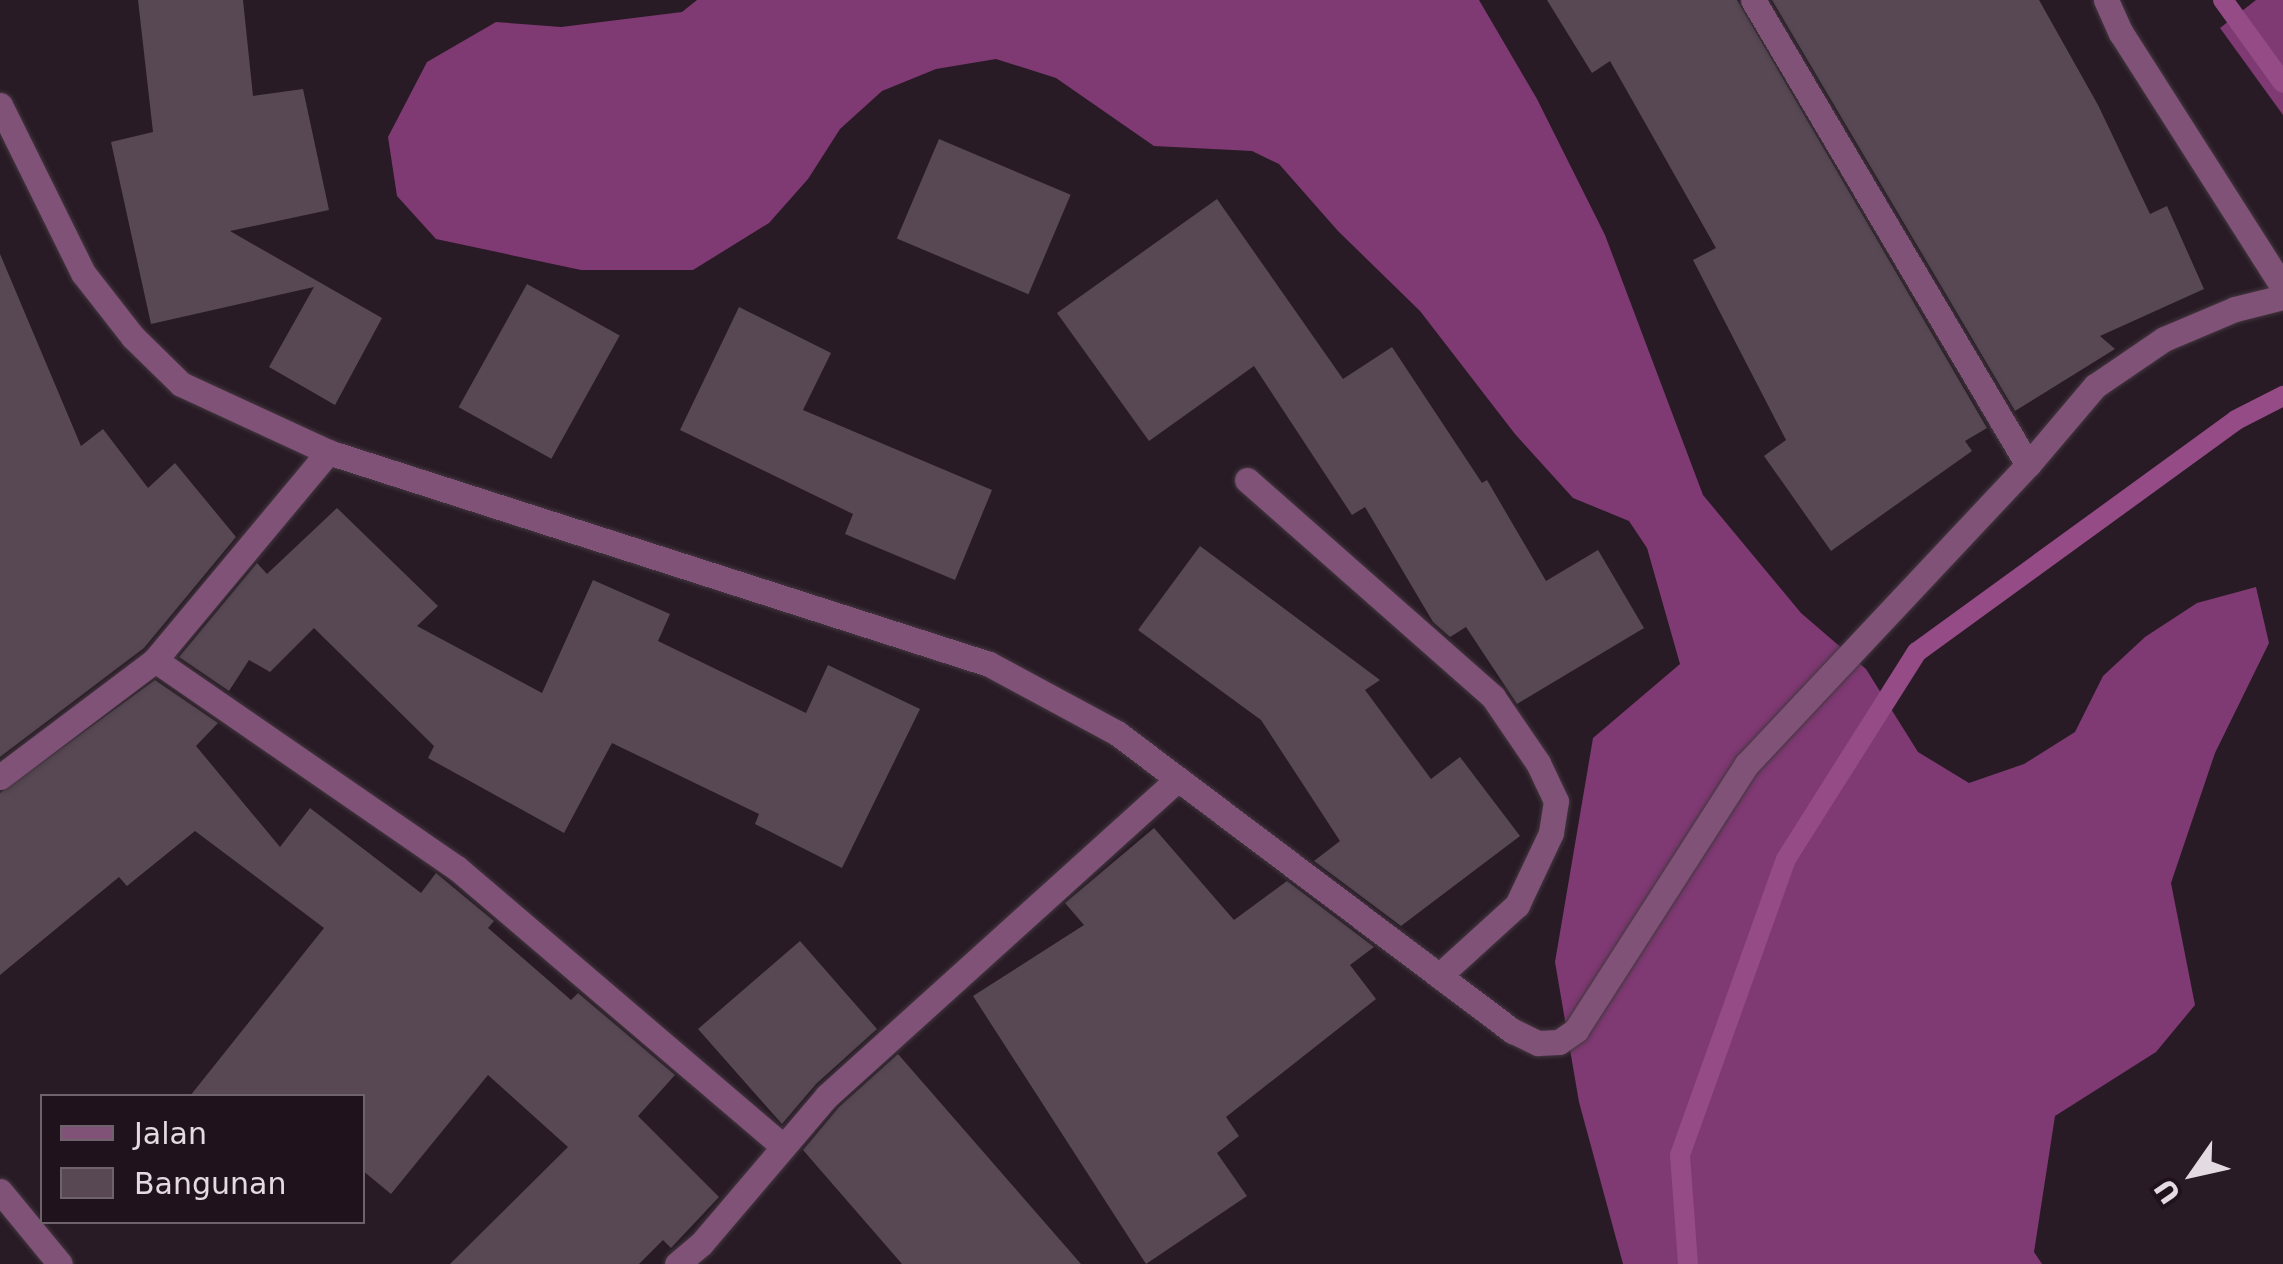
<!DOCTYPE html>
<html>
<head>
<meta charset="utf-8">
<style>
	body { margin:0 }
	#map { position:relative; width:2283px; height:1264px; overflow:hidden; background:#281b25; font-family:"DejaVu Sans",sans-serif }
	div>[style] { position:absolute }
	.forest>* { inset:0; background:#7f3973 }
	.stream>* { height:20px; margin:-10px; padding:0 10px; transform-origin:10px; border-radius:10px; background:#944b86 }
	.building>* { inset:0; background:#574854; transform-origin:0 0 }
	.roads { filter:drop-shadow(0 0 2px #42363f) drop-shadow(0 0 2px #42363f) }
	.minor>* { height:25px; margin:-12.5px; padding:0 12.5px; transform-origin:12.5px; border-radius:12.5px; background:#815277 }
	span { translate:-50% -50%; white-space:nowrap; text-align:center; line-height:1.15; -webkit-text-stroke:9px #1f121c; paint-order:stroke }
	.legend { position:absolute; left:40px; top:1094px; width:325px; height:130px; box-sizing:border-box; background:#1f121c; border:2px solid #6e626b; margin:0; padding:12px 18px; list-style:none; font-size:30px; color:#e4dbe2 }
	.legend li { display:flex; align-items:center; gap:20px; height:50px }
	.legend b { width:50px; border:2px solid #6e626b }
	.north { position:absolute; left:2143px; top:1124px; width:100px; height:100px; -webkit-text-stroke:8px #1f121c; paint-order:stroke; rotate:236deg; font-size:28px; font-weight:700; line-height:40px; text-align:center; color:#e4dbe2 }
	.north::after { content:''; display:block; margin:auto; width:35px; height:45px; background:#e4dbe2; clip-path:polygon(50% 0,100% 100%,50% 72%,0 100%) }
</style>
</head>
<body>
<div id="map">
	<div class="forest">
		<div style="clip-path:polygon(697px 0,1479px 0,1537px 99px,1605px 235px,1703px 495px,1801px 613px,1866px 669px,1918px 752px,1969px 783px,2024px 764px,2075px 732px,2103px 676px,2145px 637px,2197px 603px,2256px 587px,2269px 643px,2215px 753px,2171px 883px,2195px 1005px,2156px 1052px,2055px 1116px,2034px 1252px,2042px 1264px,1623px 1264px,1579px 1102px,1555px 962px,1593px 738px,1680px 664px,1647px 548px,1629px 521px,1573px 498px,1515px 434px,1420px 311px,1338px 231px,1279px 164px,1252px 151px,1154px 146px,1056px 78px,996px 59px,936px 69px,882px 91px,840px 129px,808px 179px,769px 223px,693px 270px,581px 270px,436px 239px,397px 196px,388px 137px,427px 62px,496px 22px,561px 27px,682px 12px)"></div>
		<div style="clip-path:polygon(2256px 0,2283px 0,2283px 115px,2220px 28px)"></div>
	</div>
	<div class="stream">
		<div style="left:2223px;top:0;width:102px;rotate:54.1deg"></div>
		<div style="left:1688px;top:1264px;width:109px;rotate:-94.2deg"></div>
		<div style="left:1680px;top:1155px;width:314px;rotate:-70.3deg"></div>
		<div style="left:1786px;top:859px;width:245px;rotate:-57.7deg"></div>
		<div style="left:1917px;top:652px;width:394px;rotate:-36deg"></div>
		<div style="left:2236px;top:420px;width:53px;rotate:-27.1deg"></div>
	</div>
	<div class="building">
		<div style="clip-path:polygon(138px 0,243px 0,253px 96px,303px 89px,329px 210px,230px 231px,382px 318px,335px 405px,269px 367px,314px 287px,151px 324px,111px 142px,153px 132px)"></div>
		<div style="clip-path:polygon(1547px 0,1737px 0,1987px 428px,1965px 441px,1972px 451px,1831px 551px,1764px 456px,1786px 440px,1693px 260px,1716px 248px,1610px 61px,1592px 73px)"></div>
		<div style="clip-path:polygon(1772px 0,2039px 0,2098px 105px,2150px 214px,2167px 206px,2204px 289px,2100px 336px,2115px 349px,2015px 411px)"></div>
		<div style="left:939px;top:139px;width:143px;height:108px;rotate:23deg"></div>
		<div style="clip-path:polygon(1217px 199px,1343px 379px,1392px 347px,1482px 483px,1487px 480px,1546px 581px,1598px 550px,1644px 628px,1517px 704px,1466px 627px,1450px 637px,1433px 622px,1365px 507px,1352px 515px,1254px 366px,1149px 441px,1057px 313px)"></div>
		<div style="clip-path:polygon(0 254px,81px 446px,103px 429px,148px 488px,175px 463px,236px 537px,144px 648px,0 757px)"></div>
		<div style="left:527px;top:284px;width:106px;height:141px;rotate:29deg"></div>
		<div style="clip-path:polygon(739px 307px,831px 353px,803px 410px,992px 490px,955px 580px,845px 534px,853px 514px,680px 430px)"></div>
		<div style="clip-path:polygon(337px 508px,438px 606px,417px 626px,542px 693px,593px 580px,670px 614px,658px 641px,806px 713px,828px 665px,920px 709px,842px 868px,755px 824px,759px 814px,612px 743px,564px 833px,428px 758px,434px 746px,314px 628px,270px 672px,249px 660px,229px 691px,179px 657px,257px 563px,267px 574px)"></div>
		<div style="clip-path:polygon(1200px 546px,1380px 680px,1365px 690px,1431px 779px,1460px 757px,1520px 836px,1401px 926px,1314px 861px,1340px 841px,1261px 720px,1138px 630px)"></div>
		<div style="clip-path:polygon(155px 680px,218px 723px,196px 746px,280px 847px,310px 808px,421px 893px,436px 873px,494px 921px,488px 928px,571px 1000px,578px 993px,675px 1075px,638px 1116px,719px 1197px,671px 1248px,663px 1240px,639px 1264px,450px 1264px,568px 1147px,488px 1075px,391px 1194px,362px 1170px,362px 1096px,190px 1096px,324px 928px,195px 831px,127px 886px,119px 877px,0 975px,0 793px)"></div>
		<div style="clip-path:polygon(1154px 828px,1234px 920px,1287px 881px,1374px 947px,1350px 965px,1376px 999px,1226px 1117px,1239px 1136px,1217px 1153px,1247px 1196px,1146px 1264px,973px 996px,1084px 925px,1065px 903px)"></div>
		<div style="clip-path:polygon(800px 941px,877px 1029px,816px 1084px,782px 1124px,698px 1029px)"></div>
		<div style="clip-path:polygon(898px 1054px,1081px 1264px,902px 1264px,803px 1150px,839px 1107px)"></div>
	</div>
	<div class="roads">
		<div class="minor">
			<div style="left:1753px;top:0;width:540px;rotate:59.4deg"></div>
			<div style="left:2106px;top:0;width:36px;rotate:66deg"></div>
			<div style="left:2121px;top:33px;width:301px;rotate:57.5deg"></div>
			<div style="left:0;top:105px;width:187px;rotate:63.7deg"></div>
			<div style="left:83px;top:273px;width:81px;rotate:52deg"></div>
			<div style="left:133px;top:337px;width:67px;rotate:44.4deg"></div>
			<div style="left:181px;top:384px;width:162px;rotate:24.8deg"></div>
			<div style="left:328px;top:452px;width:694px;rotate:17.78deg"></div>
			<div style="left:989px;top:664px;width:145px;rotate:28.3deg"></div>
			<div style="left:1117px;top:733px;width:496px;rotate:37deg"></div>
			<div style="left:1513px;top:1031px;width:28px;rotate:26deg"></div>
			<div style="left:1538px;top:1043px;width:21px;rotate:-3deg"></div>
			<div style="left:1559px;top:1042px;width:21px;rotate:-35deg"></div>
			<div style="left:1576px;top:1030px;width:316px;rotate:-57.3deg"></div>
			<div style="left:1747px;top:764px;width:410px;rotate:-46.8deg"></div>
			<div style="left:2028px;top:465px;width:104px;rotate:-49.7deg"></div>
			<div style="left:2095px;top:386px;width:83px;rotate:-34.3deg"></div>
			<div style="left:2164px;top:339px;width:77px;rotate:-22.9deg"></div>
			<div style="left:2235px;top:309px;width:49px;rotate:-14deg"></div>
			<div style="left:1247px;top:480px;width:328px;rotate:41.4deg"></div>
			<div style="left:1493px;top:697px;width:80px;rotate:55.7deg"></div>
			<div style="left:1538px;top:763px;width:42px;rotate:64.7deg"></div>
			<div style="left:1556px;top:801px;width:32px;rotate:99deg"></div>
			<div style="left:1551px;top:833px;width:80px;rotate:115.3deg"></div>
			<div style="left:1517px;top:905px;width:105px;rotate:137.7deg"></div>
			<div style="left:155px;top:660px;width:367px;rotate:34.6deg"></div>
			<div style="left:457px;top:868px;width:428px;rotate:40.5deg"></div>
			<div style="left:0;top:777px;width:194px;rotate:-37deg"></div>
			<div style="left:155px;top:660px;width:271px;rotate:-50.2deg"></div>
			<div style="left:0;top:1191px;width:94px;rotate:50.6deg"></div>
			<div style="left:677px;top:1264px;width:31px;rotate:-40deg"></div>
			<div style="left:701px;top:1244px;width:194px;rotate:-49.6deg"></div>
			<div style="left:827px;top:1096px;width:473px;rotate:-42.1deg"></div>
		</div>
	</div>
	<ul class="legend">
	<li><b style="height:12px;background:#815277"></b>Jalan</li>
	<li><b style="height:28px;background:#574854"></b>Bangunan</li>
	</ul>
	<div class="north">U</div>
</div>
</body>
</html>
